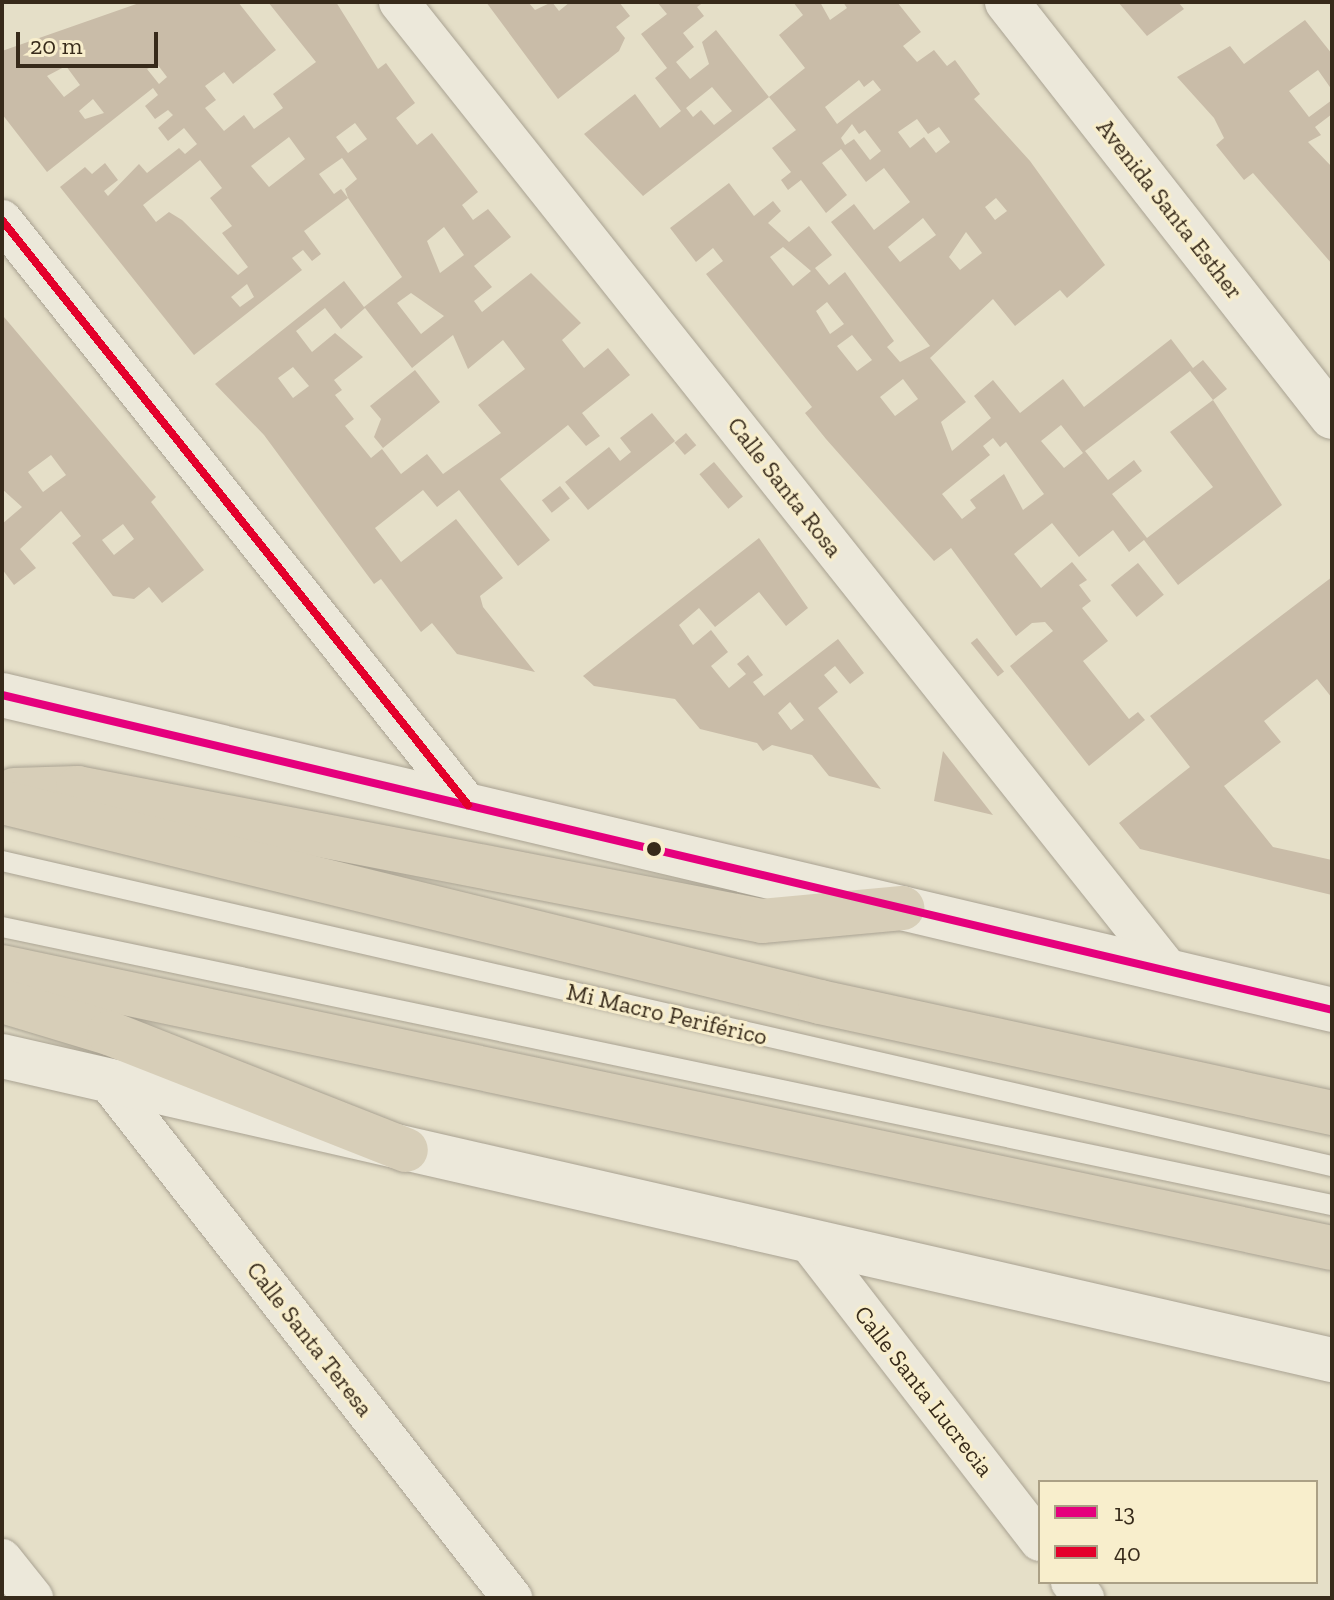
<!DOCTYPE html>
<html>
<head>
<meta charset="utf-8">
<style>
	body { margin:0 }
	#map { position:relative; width:1334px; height:1600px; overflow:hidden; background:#e5dfc8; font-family:"Zilla Slab",serif }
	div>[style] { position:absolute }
	.building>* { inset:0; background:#c9bca8; transform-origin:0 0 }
	.roads { filter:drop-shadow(0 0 2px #a9a292) drop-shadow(0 0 2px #a9a292) }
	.lane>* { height:20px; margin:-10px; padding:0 10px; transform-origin:10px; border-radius:10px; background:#ece8da }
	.street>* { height:40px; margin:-20px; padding:0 20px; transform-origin:20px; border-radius:20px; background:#ece8da }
	.secondary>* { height:44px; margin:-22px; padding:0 22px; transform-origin:22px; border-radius:22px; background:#ece8da }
	.highway>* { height:44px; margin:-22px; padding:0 22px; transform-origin:22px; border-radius:22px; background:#d7ceb8 }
	.bus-1>* { height:8px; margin:-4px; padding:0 4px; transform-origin:4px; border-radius:4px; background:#e5007d }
	.bus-2>* { height:8px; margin:-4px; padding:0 4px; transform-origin:4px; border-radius:4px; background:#e4002b }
	.dots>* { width:22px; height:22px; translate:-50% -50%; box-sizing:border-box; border:4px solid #f8eecc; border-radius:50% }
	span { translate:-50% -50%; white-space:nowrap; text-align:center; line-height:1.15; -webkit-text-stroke:6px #f8eecc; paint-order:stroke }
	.street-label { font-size:24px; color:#372a1a }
	.frame { position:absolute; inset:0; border:4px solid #372a1a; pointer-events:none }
	.legend { position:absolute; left:1038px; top:1480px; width:280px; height:104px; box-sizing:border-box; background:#f8eecc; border:2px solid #aba085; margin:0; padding:10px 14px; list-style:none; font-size:24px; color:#372a1a }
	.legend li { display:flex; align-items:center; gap:16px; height:40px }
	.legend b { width:40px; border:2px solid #aba085 }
	.scale { position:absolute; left:16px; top:32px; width:142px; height:36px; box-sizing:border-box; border:4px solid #372a1a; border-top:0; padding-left:10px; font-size:24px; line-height:28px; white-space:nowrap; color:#372a1a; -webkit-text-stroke:6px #f8eecc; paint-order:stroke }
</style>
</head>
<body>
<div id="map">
	<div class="building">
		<div style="clip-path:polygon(evenodd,142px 2px,238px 2px,276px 50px,233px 84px,224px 72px,205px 86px,216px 100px,205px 108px,224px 131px,244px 115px,254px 129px,283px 108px,273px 94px,316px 62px,268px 2px,336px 2px,378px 69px,386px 63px,415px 103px,396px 118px,417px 145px,432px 133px,478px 192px,462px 205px,473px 220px,488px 209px,511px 237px,474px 266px,492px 287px,474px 301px,482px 312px,531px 273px,581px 323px,562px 340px,584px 368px,608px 348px,630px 375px,582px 413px,600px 436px,586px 446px,568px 425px,500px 479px,550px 540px,518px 566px,459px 490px,437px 507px,423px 490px,375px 528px,401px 562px,456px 519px,503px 578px,480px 596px,483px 607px,535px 672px,457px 654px,432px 623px,421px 632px,381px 579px,374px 584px,264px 435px,215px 384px,344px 281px,364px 307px,402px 277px,348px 198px,345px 189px,357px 179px,342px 158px,319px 174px,334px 194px,341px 189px,348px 198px,304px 231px,321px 254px,312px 261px,303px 250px,292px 258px,302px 270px,194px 355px,60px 187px,85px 167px,92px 174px,105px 163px,118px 180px,104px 191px,108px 196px,139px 164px,147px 173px,179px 148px,185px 154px,197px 144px,184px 128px,168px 141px,158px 128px,173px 115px,168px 110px,155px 119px,145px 106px,158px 95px,153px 88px,47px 172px,2px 114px,2px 51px,142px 2px,157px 64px,167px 77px,159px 84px,147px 69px,157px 64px,142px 2px,66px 66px,80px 85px,64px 97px,47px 76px,66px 66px,142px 2px,93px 99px,104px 113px,85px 119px,79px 111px,93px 99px,142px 2px,355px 123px,367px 139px,348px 153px,336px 137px,355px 123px,142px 2px,289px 137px,305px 159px,269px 187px,251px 166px,289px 137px,142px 2px,200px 160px,222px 188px,210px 198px,232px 226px,222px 233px,248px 267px,238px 275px,182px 220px,169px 212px,156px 222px,143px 205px,200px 160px,142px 2px,444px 227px,464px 255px,440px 273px,427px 241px,444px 227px,142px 2px,247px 284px,254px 297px,240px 307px,231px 297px,247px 284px,142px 2px,411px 293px,444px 316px,421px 334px,397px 303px,411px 293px,142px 2px,325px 308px,341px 329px,365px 308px,412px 368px,453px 335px,468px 369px,503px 340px,525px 369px,478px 405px,501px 433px,443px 474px,427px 454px,401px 474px,382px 449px,371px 458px,345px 426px,354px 419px,335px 395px,342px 390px,334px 380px,363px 357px,335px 333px,312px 352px,296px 331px,325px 308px,142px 2px,293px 367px,309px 386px,293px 398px,278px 378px,293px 367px)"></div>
		<div style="clip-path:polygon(486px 2px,528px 2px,535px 10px,552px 2px,559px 11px,570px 2px,619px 2px,630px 16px,616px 27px,625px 38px,619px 51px,558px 99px)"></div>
		<div style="clip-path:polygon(evenodd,657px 2px,704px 2px,697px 7px,704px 16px,683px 33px,694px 47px,676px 62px,690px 79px,709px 64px,702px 42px,716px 30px,769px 97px,643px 196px,584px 134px,635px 94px,660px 128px,681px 111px,655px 78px,667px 68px,641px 34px,667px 14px,657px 2px,712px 87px,732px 111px,714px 125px,701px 110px,693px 117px,686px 108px,712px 87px)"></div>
		<div style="clip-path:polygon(evenodd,793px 2px,820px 2px,830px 20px,847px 8px,843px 2px,897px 2px,921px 32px,903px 46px,917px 62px,934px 50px,947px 66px,955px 60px,980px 94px,974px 99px,1030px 161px,1105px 265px,1067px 298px,1060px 290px,1015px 326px,993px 299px,930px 358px,966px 402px,941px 422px,952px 451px,991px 418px,974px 396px,993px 380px,1020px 413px,1063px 379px,1084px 407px,1171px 339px,1193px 368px,1203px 360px,1227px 389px,1213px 400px,1190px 371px,1085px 451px,1108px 480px,1134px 460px,1142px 471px,1112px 494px,1147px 538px,1213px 487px,1170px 432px,1213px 400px,1282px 505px,1178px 585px,1144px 540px,1129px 552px,1113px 530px,1079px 557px,1052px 523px,1014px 554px,1041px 588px,1072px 562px,1087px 580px,1079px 585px,1091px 601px,1082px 608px,1108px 641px,1083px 661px,1129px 719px,1138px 712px,1145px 720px,1089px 766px,1010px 666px,1053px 631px,1045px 622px,1032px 623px,1016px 636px,951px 548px,934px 561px,826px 439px,805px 413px,812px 407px,706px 274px,723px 261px,713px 248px,696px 262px,670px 228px,729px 183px,754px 216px,773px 201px,781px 211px,768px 223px,789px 242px,809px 226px,832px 255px,815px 268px,829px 285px,845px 272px,894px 341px,887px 347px,900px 362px,930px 346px,831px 222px,854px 204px,874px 230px,910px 202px,884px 168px,866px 182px,841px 149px,822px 163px,847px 195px,826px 213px,801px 180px,788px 190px,781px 180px,791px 172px,772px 148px,796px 130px,769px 97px,805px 68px,779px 35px,803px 15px,793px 2px,859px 80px,864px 87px,873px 80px,881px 90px,837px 124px,825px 107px,859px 80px,793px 2px,917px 119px,928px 134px,939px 127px,950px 142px,936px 153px,924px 137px,910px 148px,898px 132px,917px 119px,793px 2px,852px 124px,859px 134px,865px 130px,881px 151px,870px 160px,854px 139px,845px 145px,841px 138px,852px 124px,793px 2px,996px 198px,1007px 211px,995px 220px,985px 207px,996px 198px,793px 2px,923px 218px,936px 235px,900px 262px,888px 247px,923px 218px,793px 2px,966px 232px,982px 253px,960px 270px,949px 257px,966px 232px,793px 2px,783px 247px,811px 271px,793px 286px,770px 257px,783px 247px,793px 2px,827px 302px,844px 324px,830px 334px,816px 311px,827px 302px,793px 2px,852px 335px,872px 360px,857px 371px,837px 346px,852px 335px,793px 2px,903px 379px,918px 399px,895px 416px,880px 397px,903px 379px,793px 2px,1061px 425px,1083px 453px,1064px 468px,1041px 441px,1061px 425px,793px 2px,993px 438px,1000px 447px,1006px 442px,1044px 494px,1023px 510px,1004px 474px,970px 500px,976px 508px,962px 519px,942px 494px,990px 455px,983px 446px,993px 438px)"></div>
		<div style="clip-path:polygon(1118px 2px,1178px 2px,1184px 9px,1147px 36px)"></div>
		<div style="clip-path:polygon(1305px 20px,1332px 54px,1332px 90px,1318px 70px,1289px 91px,1309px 117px,1332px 100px,1332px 114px,1315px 127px,1321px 135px,1308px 142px,1332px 167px,1332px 264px,1253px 173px,1244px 180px,1216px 145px,1224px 138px,1214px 118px,1177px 77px,1230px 46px,1244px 64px)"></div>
		<div style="clip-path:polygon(evenodd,4px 317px,156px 497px,151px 502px,204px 570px,162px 603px,149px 587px,134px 599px,113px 596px,72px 543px,81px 536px,61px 511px,20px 549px,36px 568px,14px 585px,2px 569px,2px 524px,22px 507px,2px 489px,4px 317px,51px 455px,66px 475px,43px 492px,28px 472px,51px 455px,4px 317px,123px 524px,134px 539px,114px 555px,102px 540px,123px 524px)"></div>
		<div style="clip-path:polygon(415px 370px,440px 402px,383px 448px,374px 437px,381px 419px,370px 406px)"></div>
		<div style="clip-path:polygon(652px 413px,675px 441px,588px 510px,565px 482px,609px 447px,620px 461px,631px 452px,620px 438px)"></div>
		<div style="left:686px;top:433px;width:16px;height:15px;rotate:50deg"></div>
		<div style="left:714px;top:462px;width:45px;height:19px;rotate:50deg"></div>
		<div style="left:560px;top:486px;width:16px;height:23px;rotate:52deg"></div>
		<div style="clip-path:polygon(evenodd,759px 538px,808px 608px,786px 626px,759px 592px,715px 627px,699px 608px,679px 625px,693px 645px,711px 630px,728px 652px,711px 666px,729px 688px,746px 674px,737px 664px,748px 655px,763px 675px,753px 682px,764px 696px,838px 639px,864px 673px,850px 684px,835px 666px,824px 675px,838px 692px,818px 708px,881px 789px,829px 776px,812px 755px,772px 745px,763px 751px,757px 743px,700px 729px,675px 699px,594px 686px,583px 676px,759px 538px,790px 702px,804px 720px,791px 730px,778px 713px,790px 702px)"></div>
		<div style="left:1138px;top:563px;width:41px;height:35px;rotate:51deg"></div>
		<div style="clip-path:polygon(1332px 577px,1332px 698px,1317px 679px,1264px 721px,1281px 742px,1224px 786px,1273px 847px,1332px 860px,1332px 895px,1140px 849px,1119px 823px,1190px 767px,1150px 716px)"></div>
		<div style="left:977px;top:638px;width:43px;height:8px;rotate:51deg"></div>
		<div style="clip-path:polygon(943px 751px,993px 815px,934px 801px)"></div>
	</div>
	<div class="roads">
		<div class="lane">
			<div style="left:2px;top:861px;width:1365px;rotate:12.92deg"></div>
			<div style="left:2px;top:927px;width:1359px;rotate:11.81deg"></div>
		</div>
		<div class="street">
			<div style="left:399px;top:2px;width:1239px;rotate:51.52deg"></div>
			<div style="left:2px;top:220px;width:748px;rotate:51.46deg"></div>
			<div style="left:107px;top:1080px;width:658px;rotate:51.98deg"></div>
			<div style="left:808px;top:1241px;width:379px;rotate:52.3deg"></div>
			<div style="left:2px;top:1559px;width:50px;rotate:51.5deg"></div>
			<div style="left:1071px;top:1582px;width:21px;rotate:51deg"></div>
		</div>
		<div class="secondary">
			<div style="left:1007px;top:2px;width:527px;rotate:51.93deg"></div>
			<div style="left:2px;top:695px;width:1367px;rotate:13.32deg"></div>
			<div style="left:2px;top:1056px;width:1364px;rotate:12.88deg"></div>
		</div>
		<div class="highway">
			<div style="left:14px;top:790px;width:64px;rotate:-1.8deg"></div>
			<div style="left:78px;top:788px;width:697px;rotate:11deg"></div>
			<div style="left:762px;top:921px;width:141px;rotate:-5.3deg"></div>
			<div style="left:2px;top:802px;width:842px;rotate:13.74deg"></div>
			<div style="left:820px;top:1002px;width:524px;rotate:12.23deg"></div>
			<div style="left:2px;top:967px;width:1359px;rotate:11.93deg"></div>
			<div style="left:2px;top:1001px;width:112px;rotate:16.7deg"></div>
			<div style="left:109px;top:1033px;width:319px;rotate:21.5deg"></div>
		</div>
	</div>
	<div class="bus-1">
		<div style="left:2px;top:695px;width:1367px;rotate:13.32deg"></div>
	</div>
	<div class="bus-2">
		<div style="left:2px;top:220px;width:748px;rotate:51.46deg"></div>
	</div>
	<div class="dots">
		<div style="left:654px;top:849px;background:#372a1a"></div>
	</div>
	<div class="street-label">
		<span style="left:1170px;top:209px;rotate:52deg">Avenida Santa Esther</span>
		<span style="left:785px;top:487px;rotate:52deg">Calle Santa Rosa</span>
		<span style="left:667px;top:1014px;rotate:13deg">Mi Macro Periférico</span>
		<span style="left:310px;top:1339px;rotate:52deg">Calle Santa Teresa</span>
		<span style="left:924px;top:1391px;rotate:52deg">Calle Santa Lucrecia</span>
	</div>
	<div class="frame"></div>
	<ul class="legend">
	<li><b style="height:10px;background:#e5007d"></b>13</li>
	<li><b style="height:10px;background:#e4002b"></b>40</li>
	</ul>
	<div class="scale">20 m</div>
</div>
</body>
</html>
